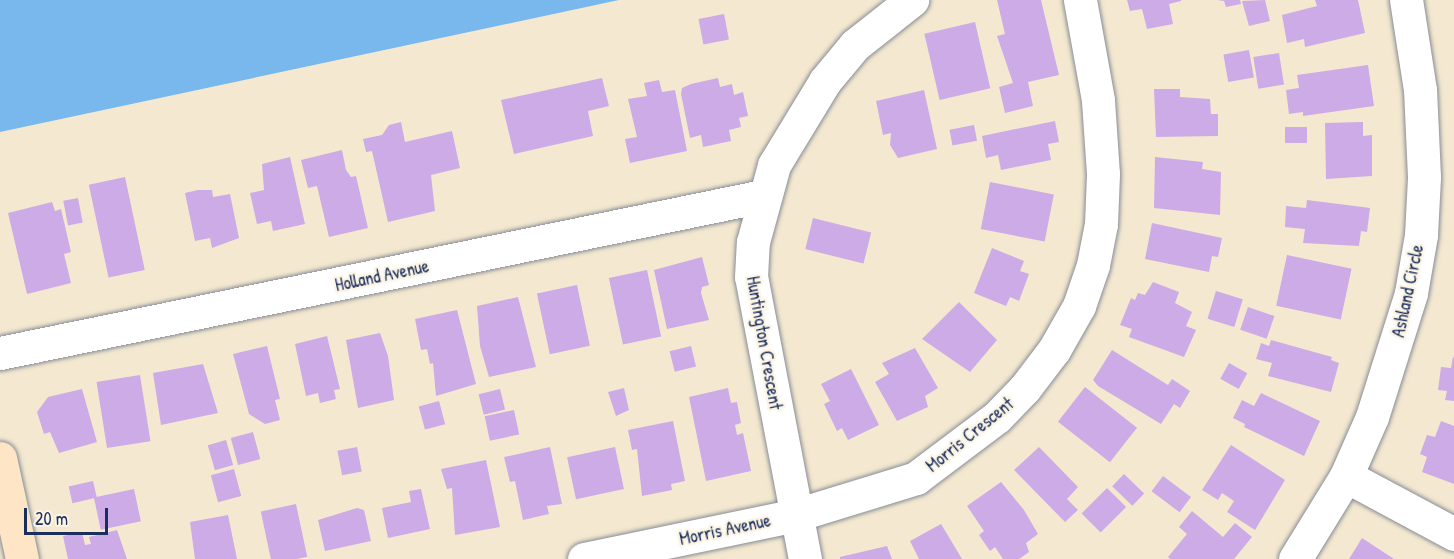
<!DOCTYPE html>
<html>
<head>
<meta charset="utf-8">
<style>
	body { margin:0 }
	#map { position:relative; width:1454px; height:559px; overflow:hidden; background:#f4e9d0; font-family:"Patrick Hand",sans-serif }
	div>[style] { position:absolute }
	.water>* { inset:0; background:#78b8ec }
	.building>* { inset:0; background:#ccabe7; transform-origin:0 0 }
	.roads { filter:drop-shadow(0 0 2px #888c97) drop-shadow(0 0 2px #888c97) }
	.street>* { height:33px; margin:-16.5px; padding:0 16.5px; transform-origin:16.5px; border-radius:16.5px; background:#fff }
	.secondary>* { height:33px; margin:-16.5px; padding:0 16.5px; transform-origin:16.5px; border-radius:16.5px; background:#fde5c5 }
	span { translate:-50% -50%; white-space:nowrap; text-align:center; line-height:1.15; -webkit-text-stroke:5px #fcf5e5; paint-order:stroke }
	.street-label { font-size:18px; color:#1b2f5e }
	.scale { position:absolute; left:24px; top:508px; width:84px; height:27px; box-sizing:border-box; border:3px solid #1b2f5e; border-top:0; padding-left:8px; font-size:18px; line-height:21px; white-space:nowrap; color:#1b2f5e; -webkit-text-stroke:4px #fcf5e5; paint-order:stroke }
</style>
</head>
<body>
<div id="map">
	<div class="water">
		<div style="clip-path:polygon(0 0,619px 0,0 132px)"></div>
	</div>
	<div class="building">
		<div style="clip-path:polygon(997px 0,1041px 0,1059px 75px,1028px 82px,1033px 106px,1005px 113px,999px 87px,1013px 83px,997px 36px,1005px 34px)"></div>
		<div style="clip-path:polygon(1127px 0,1181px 0,1181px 1px,1169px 4px,1173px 24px,1147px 29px,1142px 9px,1130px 11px)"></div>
		<div style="clip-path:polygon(1217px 0,1240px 0,1241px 4px,1226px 7px,1224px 1px)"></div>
		<div style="clip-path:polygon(1265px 0,1270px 21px,1249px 26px,1242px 1px)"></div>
		<div style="clip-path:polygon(1315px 0,1358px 0,1365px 33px,1305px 47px,1304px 39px,1287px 43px,1282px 15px,1317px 6px)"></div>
		<div style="left:724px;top:14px;width:26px;height:26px;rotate:79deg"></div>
		<div style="left:975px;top:22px;width:68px;height:52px;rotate:77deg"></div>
		<div style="left:1249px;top:50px;width:28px;height:26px;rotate:80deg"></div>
		<div style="left:1279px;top:53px;width:32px;height:26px;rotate:81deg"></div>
		<div style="clip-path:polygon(1368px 65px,1374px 106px,1303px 116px,1303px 112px,1289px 114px,1286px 90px,1299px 88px,1297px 75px)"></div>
		<div style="clip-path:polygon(602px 78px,609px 106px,588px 111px,593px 136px,514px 154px,501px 100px)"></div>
		<div style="clip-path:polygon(718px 78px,720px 87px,732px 84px,734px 95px,743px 92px,748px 116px,739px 118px,741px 127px,729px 130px,731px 141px,703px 147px,701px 135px,690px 138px,681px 94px,682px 88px,691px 84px)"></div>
		<div style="clip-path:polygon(659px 80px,662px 92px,675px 90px,687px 151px,630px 163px,625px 139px,637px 137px,628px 99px,647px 96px,644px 83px)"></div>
		<div style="clip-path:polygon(1154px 89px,1180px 89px,1180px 97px,1210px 99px,1211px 114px,1218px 114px,1218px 136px,1156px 137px)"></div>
		<div style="clip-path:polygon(924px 90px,937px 149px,898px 158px,890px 145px,891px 133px,883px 135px,876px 101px)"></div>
		<div style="clip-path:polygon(1055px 121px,1059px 142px,1048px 144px,1051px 160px,1001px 170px,998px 155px,986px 158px,982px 136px)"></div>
		<div style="clip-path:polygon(401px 122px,405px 142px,452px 131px,460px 168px,431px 175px,435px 211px,388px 222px,372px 151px,366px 152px,363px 139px,382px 135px,389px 125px)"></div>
		<div style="clip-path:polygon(1363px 122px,1363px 136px,1372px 135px,1372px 176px,1326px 179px,1325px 123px)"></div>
		<div style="left:974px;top:125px;width:16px;height:25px;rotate:79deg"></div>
		<div style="left:1285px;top:127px;width:22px;height:16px"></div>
		<div style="clip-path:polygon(342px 150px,346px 170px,351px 177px,356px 176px,368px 228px,329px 237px,317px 186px,308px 188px,301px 160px)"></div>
		<div style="clip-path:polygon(290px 157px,305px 224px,273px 231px,271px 221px,257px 224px,250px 193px,264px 190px,262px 164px)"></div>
		<div style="clip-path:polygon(1155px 157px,1203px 162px,1202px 169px,1221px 172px,1220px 215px,1154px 208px)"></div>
		<div style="left:125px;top:177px;width:95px;height:37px;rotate:78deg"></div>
		<div style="left:990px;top:182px;width:65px;height:48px;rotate:11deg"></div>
		<div style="clip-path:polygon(198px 190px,212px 190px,213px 197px,230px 194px,239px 238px,212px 248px,210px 238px,195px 241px,185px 193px)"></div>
		<div style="left:78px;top:198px;width:25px;height:15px;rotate:79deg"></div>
		<div style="clip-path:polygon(1307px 200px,1370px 208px,1367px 232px,1361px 231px,1359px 246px,1303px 243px,1305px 229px,1285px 227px,1286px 206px,1306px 208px)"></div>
		<div style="clip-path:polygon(52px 202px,55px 211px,61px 209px,71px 252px,64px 254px,71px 283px,27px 294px,8px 213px)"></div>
		<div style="left:813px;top:218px;width:60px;height:32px;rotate:14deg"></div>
		<div style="clip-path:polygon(1152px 223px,1222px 238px,1218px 257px,1212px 256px,1209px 272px,1145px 259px)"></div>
		<div style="clip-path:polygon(992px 248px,1024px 261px,1020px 271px,1029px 274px,1019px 301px,1010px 297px,1006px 306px,974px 293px)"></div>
		<div style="left:1287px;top:255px;width:66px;height:52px;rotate:12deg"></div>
		<div style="clip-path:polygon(702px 257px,709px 285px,702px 287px,701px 293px,709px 320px,667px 329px,654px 270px)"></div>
		<div style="left:647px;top:270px;width:68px;height:39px;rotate:78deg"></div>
		<div style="clip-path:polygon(1153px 282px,1179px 292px,1175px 303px,1192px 312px,1186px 326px,1196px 330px,1184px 357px,1129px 337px,1132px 329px,1120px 325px,1131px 298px,1135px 300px,1138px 293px,1145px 295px)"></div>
		<div style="left:577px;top:285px;width:62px;height:41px;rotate:78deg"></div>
		<div style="left:1216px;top:291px;width:28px;height:29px;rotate:17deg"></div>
		<div style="clip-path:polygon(518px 297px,536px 367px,489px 377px,480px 346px,477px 306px)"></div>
		<div style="clip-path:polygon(959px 302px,997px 340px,970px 372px,922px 339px)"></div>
		<div style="left:1248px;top:307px;width:28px;height:24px;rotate:19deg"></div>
		<div style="clip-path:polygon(457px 310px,476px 384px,436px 396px,433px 363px,430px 364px,427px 349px,421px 350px,415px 319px)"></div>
		<div style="clip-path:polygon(380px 333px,388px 356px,394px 400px,358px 408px,346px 340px)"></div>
		<div style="clip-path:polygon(327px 336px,340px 389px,334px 390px,336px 399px,320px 403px,318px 393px,306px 396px,295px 344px)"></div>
		<div style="clip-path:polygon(1271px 340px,1332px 357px,1331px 360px,1339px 363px,1331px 392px,1268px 376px,1272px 363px,1256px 359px,1261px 343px,1269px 346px)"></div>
		<div style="clip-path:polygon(267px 346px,280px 399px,275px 400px,280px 420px,265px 424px,249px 414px,233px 354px)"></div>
		<div style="left:691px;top:346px;width:21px;height:22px;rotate:76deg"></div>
		<div style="clip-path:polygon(915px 348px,938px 388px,925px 396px,928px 407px,897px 421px,875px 382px,889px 374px,882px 363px)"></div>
		<div style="clip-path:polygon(1112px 350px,1168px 385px,1172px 379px,1190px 391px,1180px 408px,1174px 404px,1161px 424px,1098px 386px,1093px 380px)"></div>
		<div style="clip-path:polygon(1453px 357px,1454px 357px,1454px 401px,1445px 400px,1447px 391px,1438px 390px,1441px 367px,1451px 368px)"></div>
		<div style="left:1229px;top:363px;width:21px;height:18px;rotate:29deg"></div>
		<div style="clip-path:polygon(203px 364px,218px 413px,161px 425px,153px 373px)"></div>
		<div style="clip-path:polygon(851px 369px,879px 425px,848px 440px,842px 428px,837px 431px,824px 404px,830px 401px,821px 384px)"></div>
		<div style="left:140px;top:375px;width:67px;height:44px;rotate:81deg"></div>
		<div style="left:1085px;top:387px;width:66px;height:44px;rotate:38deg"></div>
		<div style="clip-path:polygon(624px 388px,629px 410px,616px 416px,608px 392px)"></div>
		<div style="clip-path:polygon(728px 388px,731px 403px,737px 402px,741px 423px,735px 425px,737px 435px,743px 433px,751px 471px,706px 481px,689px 397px)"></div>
		<div style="clip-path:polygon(82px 389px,97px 442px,59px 453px,50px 432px,44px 434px,37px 412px,48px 397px)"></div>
		<div style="left:500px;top:389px;width:21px;height:22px;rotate:76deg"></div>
		<div style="clip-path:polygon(1261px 393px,1320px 421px,1304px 456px,1244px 427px,1245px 424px,1233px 418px,1242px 400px,1254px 406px)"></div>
		<div style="left:439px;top:401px;width:24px;height:21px;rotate:75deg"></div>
		<div style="left:514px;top:410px;width:25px;height:30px;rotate:78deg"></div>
		<div style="clip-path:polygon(673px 421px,685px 481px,671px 484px,672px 490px,642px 496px,637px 449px,632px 450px,628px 430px)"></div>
		<div style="clip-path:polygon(1441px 421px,1454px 426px,1454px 484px,1422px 472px,1427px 457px,1420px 454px,1427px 435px,1435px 437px)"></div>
		<div style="left:253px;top:432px;width:28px;height:23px;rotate:75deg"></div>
		<div style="left:226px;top:440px;width:26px;height:19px;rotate:74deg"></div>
		<div style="clip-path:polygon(1231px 445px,1285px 480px,1255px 530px,1227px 512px,1234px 501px,1222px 493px,1218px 500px,1202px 490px)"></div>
		<div style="left:357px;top:447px;width:25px;height:20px;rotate:79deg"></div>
		<div style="clip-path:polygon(550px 447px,562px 504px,547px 506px,549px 514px,523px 520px,515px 481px,510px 482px,504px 457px)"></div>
		<div style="left:615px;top:447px;width:43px;height:49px;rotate:78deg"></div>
		<div style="clip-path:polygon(1039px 447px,1078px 487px,1067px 499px,1078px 510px,1065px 522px,1014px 470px)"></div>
		<div style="clip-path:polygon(486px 460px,500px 527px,455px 535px,452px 488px,447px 489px,441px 469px)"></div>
		<div style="left:234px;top:469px;width:28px;height:24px;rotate:75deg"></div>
		<div style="left:1124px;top:474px;width:28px;height:17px;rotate:44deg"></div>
		<div style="left:1163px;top:476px;width:35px;height:19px;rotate:37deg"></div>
		<div style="left:93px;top:481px;width:17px;height:25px;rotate:77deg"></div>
		<div style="clip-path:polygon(1001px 482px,1024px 510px,1038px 534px,1026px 543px,1029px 552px,1019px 559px,1003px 559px,995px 547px,990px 551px,979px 535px,984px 531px,967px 506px)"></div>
		<div style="left:1107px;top:488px;width:27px;height:36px;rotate:45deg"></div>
		<div style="left:134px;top:489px;width:33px;height:41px;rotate:78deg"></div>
		<div style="clip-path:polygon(421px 489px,430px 529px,388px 538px,382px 508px,411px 502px,409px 491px)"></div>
		<div style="left:296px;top:504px;width:54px;height:36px;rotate:78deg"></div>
		<div style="clip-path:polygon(357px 508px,364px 510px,371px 541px,325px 551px,318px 520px)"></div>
		<div style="clip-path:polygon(1192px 511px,1223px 537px,1235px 523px,1252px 537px,1234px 559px,1170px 559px,1168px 557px,1187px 534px,1179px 527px)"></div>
		<div style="clip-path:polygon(228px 515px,237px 559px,195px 559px,190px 522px)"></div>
		<div style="clip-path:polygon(941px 524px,962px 559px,919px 559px,910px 541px)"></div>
		<div style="clip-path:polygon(117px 530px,127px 559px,68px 559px,63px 536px,82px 532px,85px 545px,91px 544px,89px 537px)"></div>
		<div style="clip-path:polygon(1362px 538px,1394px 559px,1349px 559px)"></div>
		<div style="clip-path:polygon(887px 546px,892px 559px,840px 559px,840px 557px)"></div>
	</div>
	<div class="roads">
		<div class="street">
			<div style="left:0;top:353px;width:779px;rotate:-11.63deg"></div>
			<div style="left:1346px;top:476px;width:123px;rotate:28.2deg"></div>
			<div style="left:584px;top:559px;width:217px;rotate:-11.7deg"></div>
			<div style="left:796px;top:515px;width:126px;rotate:-17.1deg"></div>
			<div style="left:916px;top:478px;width:101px;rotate:-37deg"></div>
			<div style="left:997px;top:417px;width:40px;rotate:-46deg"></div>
			<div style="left:1025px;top:388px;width:48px;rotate:-52.7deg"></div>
			<div style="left:1054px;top:350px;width:51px;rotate:-60.4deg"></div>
			<div style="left:1079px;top:306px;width:43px;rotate:-71.1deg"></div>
			<div style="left:1093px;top:265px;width:42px;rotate:-79deg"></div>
			<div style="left:1101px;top:224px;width:50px;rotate:-87.7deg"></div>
			<div style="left:1103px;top:174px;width:74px;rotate:-93.9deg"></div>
			<div style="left:1098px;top:100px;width:102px;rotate:-100.2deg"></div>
			<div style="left:805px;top:559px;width:287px;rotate:-100.8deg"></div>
			<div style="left:751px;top:277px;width:35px;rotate:-87deg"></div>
			<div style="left:753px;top:242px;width:80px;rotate:-74.7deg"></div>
			<div style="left:774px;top:165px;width:98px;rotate:-58.7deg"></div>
			<div style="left:825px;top:81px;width:47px;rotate:-50.2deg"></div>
			<div style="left:855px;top:45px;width:73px;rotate:-38.3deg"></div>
			<div style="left:1295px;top:559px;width:97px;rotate:-58.4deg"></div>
			<div style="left:1346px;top:476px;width:64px;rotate:-66.2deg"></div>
			<div style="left:1372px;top:417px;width:130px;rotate:-72.5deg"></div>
			<div style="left:1411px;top:293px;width:59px;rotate:-80.2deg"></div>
			<div style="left:1421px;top:235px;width:58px;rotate:-87deg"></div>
			<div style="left:1424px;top:177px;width:87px;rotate:-92.6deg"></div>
			<div style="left:1420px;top:90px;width:91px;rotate:-98.8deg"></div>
		</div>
		<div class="secondary">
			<div style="left:0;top:458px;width:103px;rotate:77.7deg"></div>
		</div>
	</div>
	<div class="street-label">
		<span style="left:382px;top:276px;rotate:-12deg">Holland Avenue</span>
		<span style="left:1408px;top:291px;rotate:-78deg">Ashland Circle</span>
		<span style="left:764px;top:343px;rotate:80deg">Huntington Crescent</span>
		<span style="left:970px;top:435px;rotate:-39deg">Morris Crescent</span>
		<span style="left:725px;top:530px;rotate:-12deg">Morris Avenue</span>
	</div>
	<div class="scale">20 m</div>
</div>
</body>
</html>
